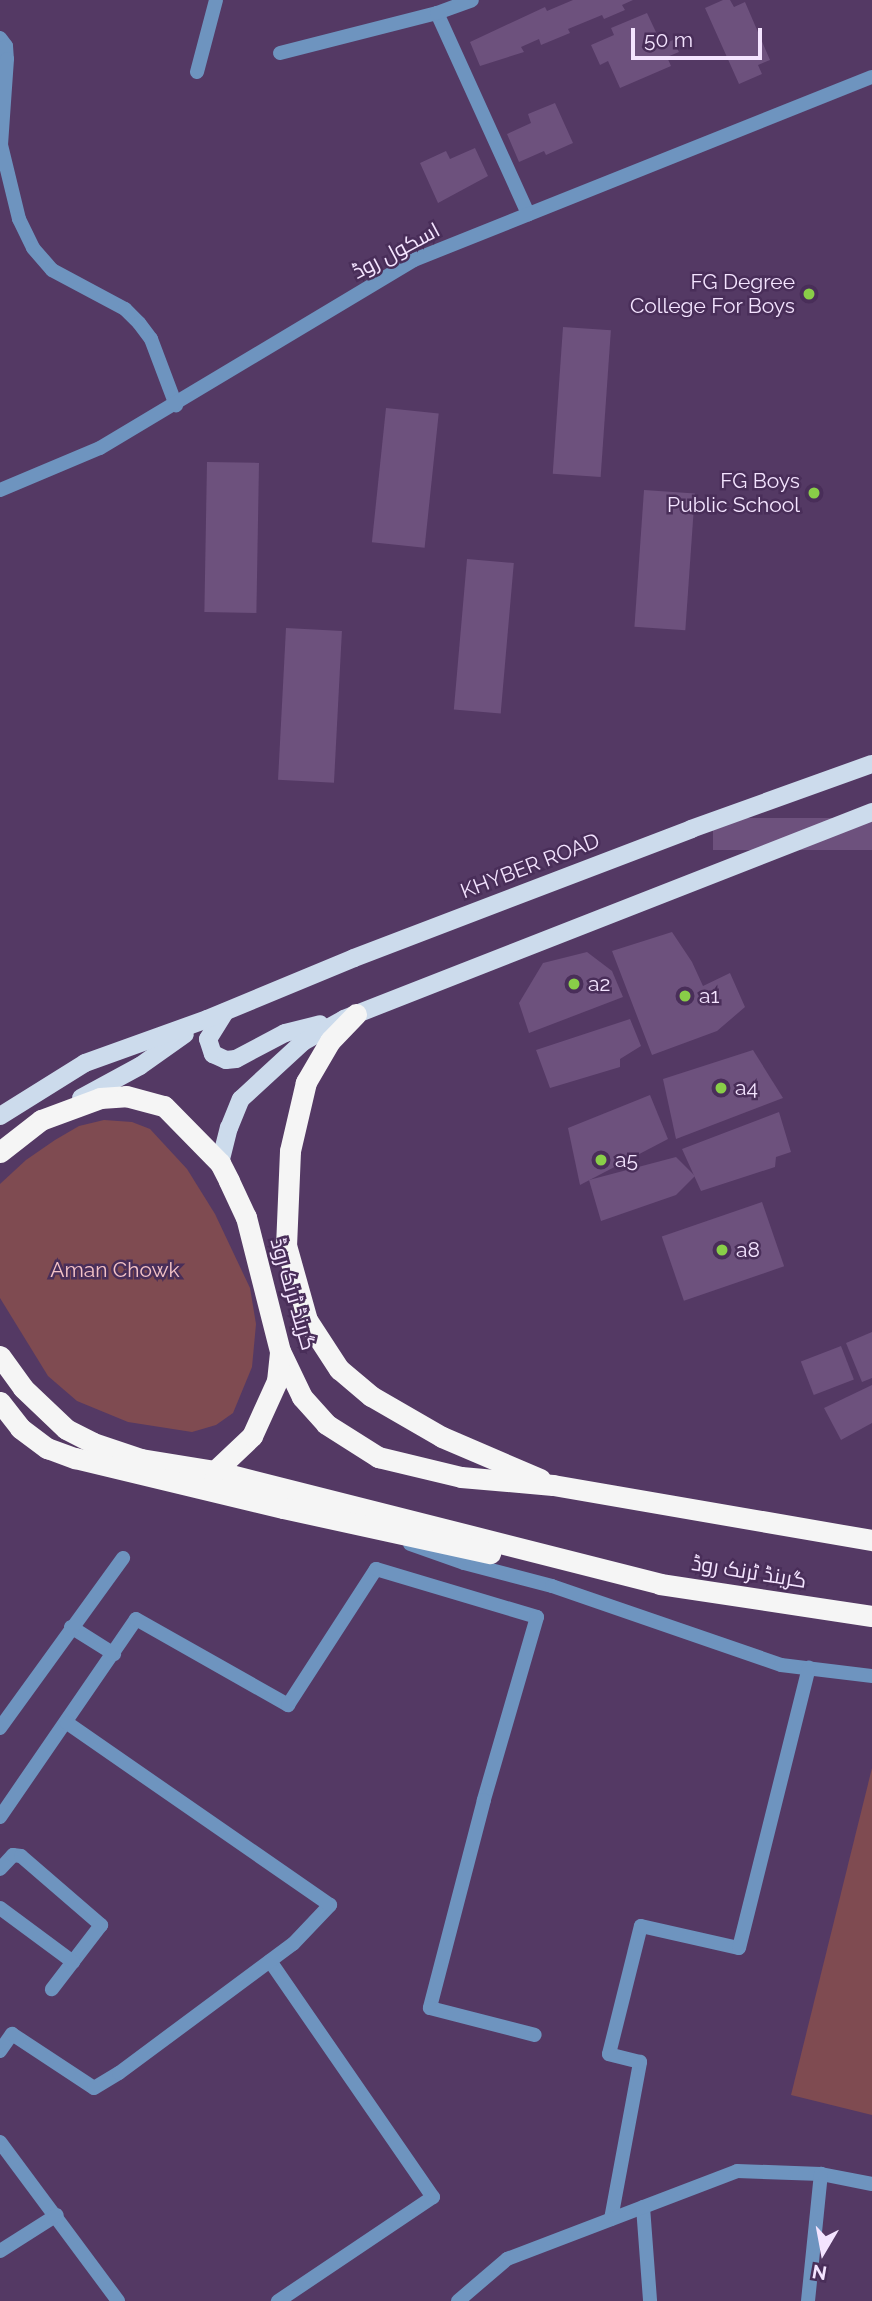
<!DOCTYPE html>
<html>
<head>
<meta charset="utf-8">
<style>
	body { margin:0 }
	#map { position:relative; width:872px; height:2301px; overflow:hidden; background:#543964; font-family:Raleway,Cairo,sans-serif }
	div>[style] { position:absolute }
	.green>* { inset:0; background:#7f4b51 }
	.building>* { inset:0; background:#6d517d; transform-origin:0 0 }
	.street>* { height:14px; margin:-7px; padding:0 7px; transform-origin:7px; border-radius:7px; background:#6e94bf }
	.primary>* { height:18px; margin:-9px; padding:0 9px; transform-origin:9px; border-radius:9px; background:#ccdbec }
	.highway>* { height:21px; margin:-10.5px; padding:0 10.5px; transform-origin:10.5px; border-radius:10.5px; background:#f5f5f5 }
	.dots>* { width:19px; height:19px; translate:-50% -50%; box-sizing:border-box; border:4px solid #492e59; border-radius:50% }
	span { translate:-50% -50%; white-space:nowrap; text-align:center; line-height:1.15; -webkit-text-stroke:5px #492e59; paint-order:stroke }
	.street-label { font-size:21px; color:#f4e4ff }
	.poi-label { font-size:21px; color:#f4e4ff }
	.right { translate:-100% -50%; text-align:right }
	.left { translate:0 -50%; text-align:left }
	.park-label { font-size:21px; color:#f4c3c7 }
	.north { position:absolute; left:788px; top:2217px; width:70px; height:70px; -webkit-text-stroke:5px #492e59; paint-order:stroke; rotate:190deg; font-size:19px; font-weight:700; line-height:28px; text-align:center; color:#f4e4ff }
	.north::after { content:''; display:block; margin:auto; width:24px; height:32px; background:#f4e4ff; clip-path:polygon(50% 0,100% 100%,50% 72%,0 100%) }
	.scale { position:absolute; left:631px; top:28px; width:131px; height:32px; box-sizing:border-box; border:4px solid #f4e4ff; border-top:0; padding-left:9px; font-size:21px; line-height:24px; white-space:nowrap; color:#f4e4ff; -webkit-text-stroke:5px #492e59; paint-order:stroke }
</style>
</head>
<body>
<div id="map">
	<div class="green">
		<div style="clip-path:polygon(104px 1120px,132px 1122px,150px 1129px,187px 1169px,215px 1214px,250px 1288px,256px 1324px,252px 1367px,233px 1413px,216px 1425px,192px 1432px,128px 1422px,77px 1401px,48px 1376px,0 1298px,0 1184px,26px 1160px,55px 1140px,79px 1126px)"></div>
		<div style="clip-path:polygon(872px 1768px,872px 2115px,791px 2095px)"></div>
	</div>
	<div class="building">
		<div style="clip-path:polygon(573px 0,633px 0,622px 5px,625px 10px,604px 19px,602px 15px,568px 29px,570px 33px,541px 45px,539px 39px,521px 47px,524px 52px,480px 66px,470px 42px,545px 7px,547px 11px)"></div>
		<div style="clip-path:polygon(723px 0,730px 0,734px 7px,745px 2px,770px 60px,758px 65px,762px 74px,739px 84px,705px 8px)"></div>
		<div style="clip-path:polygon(647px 13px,662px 45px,673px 40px,679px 52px,667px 57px,671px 66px,620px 88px,608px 61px,600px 65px,591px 45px,614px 35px,611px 28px)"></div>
		<div style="clip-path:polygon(555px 103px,573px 143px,546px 155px,544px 151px,519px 162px,507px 134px,531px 123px,528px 114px)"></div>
		<div style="clip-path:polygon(475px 148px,488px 176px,438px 203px,420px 163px,446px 151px,450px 159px)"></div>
		<div style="left:563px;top:327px;width:48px;height:147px;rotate:4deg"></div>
		<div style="left:386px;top:408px;width:53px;height:135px;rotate:6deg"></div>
		<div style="left:207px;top:462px;width:52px;height:150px;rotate:1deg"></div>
		<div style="left:644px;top:490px;width:51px;height:137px;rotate:4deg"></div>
		<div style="left:467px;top:559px;width:47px;height:151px;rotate:5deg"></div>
		<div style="left:286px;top:628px;width:56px;height:152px;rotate:3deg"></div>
		<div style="left:872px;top:818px;width:32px;height:159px;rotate:90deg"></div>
		<div style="clip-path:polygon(672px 932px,692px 962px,703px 986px,730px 973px,745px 1007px,717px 1031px,652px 1055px,612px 951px)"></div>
		<div style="clip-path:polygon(587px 952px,612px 971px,623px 997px,529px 1033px,519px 1003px,543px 963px)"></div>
		<div style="clip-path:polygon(630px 1019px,641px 1046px,620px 1059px,620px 1067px,550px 1088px,536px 1050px)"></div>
		<div style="clip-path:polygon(753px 1050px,783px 1098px,676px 1139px,663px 1079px)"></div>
		<div style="clip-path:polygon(650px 1095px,668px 1139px,580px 1185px,568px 1128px)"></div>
		<div style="clip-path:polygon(779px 1112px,791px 1152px,776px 1157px,775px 1167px,701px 1191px,682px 1149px)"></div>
		<div style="clip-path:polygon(676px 1157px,695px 1176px,676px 1195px,601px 1221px,589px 1180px)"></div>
		<div style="left:762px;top:1202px;width:68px;height:106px;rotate:71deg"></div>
		<div style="clip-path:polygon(872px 1332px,872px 1378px,862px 1382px,846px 1343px)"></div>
		<div style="left:841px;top:1346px;width:36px;height:43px;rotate:69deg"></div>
		<div style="clip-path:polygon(872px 1385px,872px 1423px,841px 1440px,824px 1408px)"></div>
	</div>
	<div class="street">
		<div style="left:437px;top:13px;width:221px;rotate:65.6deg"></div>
		<div style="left:0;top:38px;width:10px;rotate:53deg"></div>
		<div style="left:6px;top:46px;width:13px;rotate:86deg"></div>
		<div style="left:7px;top:59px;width:86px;rotate:94deg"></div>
		<div style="left:1px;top:145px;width:76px;rotate:76.3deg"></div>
		<div style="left:19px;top:219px;width:32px;rotate:64deg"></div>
		<div style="left:33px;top:248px;width:29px;rotate:49deg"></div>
		<div style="left:52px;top:270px;width:83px;rotate:28.1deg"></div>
		<div style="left:125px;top:309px;width:20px;rotate:45deg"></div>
		<div style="left:139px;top:323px;width:20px;rotate:53deg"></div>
		<div style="left:151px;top:339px;width:71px;rotate:69.3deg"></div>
		<div style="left:280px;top:53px;width:162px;rotate:-14.3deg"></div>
		<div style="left:437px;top:13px;width:37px;rotate:-20deg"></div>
		<div style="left:197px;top:72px;width:74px;rotate:-75.2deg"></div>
		<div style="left:0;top:490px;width:108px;rotate:-22.8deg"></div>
		<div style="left:100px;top:448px;width:366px;rotate:-30.9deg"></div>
		<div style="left:414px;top:260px;width:493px;rotate:-21.8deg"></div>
		<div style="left:410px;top:1544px;width:57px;rotate:19.4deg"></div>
		<div style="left:464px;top:1563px;width:91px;rotate:14.6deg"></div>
		<div style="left:552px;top:1586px;width:242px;rotate:19deg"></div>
		<div style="left:781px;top:1665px;width:92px;rotate:6.9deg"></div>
		<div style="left:71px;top:1627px;width:51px;rotate:32.1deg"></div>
		<div style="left:0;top:1728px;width:210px;rotate:-54.1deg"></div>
		<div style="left:0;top:1817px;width:240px;rotate:-55.5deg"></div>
		<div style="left:136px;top:1619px;width:175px;rotate:29.5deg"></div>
		<div style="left:288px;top:1705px;width:162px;rotate:-57.1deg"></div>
		<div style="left:376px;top:1569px;width:168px;rotate:16.6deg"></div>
		<div style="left:537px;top:1617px;width:191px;rotate:106.2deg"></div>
		<div style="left:484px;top:1800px;width:215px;rotate:104.6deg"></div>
		<div style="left:430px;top:2008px;width:108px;rotate:14.4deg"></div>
		<div style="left:0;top:1869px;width:19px;rotate:-47deg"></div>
		<div style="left:13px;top:1855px;width:8px;rotate:7deg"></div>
		<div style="left:21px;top:1856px;width:106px;rotate:40.8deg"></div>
		<div style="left:101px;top:1925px;width:81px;rotate:127.4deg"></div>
		<div style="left:0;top:1908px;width:91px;rotate:36.5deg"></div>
		<div style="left:270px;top:1961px;width:287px;rotate:55.4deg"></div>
		<div style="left:433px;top:2197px;width:187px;rotate:146.1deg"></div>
		<div style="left:0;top:2051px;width:21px;rotate:-55deg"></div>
		<div style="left:12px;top:2034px;width:98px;rotate:33.4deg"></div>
		<div style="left:94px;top:2088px;width:29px;rotate:-31deg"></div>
		<div style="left:119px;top:2073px;width:217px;rotate:-36.6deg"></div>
		<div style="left:293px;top:1944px;width:54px;rotate:-46.5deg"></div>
		<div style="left:330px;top:1905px;width:320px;rotate:-145.3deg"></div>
		<div style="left:0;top:2142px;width:198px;rotate:53.4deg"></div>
		<div style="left:643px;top:2207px;width:94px;rotate:85.7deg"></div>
		<div style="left:611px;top:2219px;width:160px;rotate:-79.5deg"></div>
		<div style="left:640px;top:2062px;width:32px;rotate:-166deg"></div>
		<div style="left:609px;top:2054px;width:132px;rotate:-76deg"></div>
		<div style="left:641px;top:1926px;width:100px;rotate:12.7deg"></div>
		<div style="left:739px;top:1948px;width:289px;rotate:-76deg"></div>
		<div style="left:0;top:2251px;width:67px;rotate:-32.3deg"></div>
		<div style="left:458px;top:2301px;width:65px;rotate:-40.6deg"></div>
		<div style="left:507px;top:2259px;width:246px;rotate:-20.9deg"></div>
		<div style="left:737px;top:2171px;width:84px;rotate:2deg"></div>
		<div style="left:821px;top:2174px;width:52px;rotate:11.1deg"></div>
		<div style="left:808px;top:2301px;width:128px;rotate:-84.2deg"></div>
	</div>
	<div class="primary">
		<div style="left:225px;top:1012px;width:32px;rotate:122deg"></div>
		<div style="left:208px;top:1039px;width:16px;rotate:72deg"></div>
		<div style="left:213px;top:1054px;width:14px;rotate:25deg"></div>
		<div style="left:226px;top:1060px;width:10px;rotate:-6deg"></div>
		<div style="left:236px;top:1059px;width:55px;rotate:-28deg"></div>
		<div style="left:285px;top:1033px;width:36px;rotate:-14deg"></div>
		<div style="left:81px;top:1098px;width:67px;rotate:-28.5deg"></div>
		<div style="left:140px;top:1066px;width:55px;rotate:-35.4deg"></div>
		<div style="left:0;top:1116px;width:100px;rotate:-31.9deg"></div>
		<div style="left:85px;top:1063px;width:130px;rotate:-19.8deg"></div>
		<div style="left:207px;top:1019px;width:159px;rotate:-22.5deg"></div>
		<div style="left:354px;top:958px;width:361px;rotate:-20.9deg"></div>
		<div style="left:691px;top:829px;width:192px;rotate:-19.8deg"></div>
		<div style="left:220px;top:1163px;width:36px;rotate:-76deg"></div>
		<div style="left:229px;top:1128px;width:31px;rotate:-68deg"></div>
		<div style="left:241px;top:1099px;width:84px;rotate:-42.6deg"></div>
		<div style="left:303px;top:1042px;width:47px;rotate:-29.3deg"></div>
		<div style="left:344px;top:1019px;width:567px;rotate:-21.41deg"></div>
	</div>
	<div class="highway">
		<div style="left:356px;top:1014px;width:37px;rotate:134deg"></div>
		<div style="left:330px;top:1041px;width:48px;rotate:120.3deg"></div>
		<div style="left:306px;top:1082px;width:71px;rotate:103.1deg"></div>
		<div style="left:290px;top:1151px;width:94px;rotate:92.4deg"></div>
		<div style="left:286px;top:1245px;width:78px;rotate:74.4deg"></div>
		<div style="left:307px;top:1320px;width:59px;rotate:56.9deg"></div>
		<div style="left:339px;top:1369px;width:42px;rotate:40.2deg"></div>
		<div style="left:371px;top:1396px;width:82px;rotate:30deg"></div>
		<div style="left:442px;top:1437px;width:107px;rotate:23.2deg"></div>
		<div style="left:0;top:1152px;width:52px;rotate:-38deg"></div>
		<div style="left:41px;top:1120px;width:63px;rotate:-20.4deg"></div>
		<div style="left:100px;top:1098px;width:26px;rotate:-4deg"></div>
		<div style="left:126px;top:1096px;width:39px;rotate:15deg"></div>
		<div style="left:164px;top:1106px;width:80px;rotate:45.5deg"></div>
		<div style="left:220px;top:1163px;width:20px;rotate:63deg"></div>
		<div style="left:229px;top:1181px;width:40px;rotate:65deg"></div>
		<div style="left:246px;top:1217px;width:138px;rotate:75.8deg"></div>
		<div style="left:280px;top:1351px;width:51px;rotate:64.4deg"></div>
		<div style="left:302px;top:1397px;width:36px;rotate:48deg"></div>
		<div style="left:326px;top:1424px;width:62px;rotate:32.4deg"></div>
		<div style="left:378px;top:1457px;width:85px;rotate:13.5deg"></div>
		<div style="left:461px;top:1477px;width:92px;rotate:5deg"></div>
		<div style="left:553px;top:1485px;width:324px;rotate:9.8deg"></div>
		<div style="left:0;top:1356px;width:39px;rotate:54deg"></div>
		<div style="left:23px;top:1388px;width:59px;rotate:43.6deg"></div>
		<div style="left:66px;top:1429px;width:30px;rotate:27deg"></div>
		<div style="left:93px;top:1443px;width:51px;rotate:18.4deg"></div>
		<div style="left:141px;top:1459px;width:75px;rotate:9.2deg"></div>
		<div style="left:215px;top:1471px;width:459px;rotate:14.2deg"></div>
		<div style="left:660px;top:1584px;width:214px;rotate:8.6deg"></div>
		<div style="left:0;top:1402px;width:33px;rotate:52deg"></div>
		<div style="left:20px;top:1428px;width:34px;rotate:37deg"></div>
		<div style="left:47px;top:1448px;width:30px;rotate:20deg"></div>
		<div style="left:75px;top:1458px;width:214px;rotate:13.5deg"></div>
		<div style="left:283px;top:1508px;width:212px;rotate:12.3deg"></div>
		<div style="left:215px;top:1471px;width:51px;rotate:-43.4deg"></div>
		<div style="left:252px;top:1436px;width:60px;rotate:-65.6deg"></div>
		<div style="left:277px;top:1381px;width:28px;rotate:-84deg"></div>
	</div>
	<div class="dots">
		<div style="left:809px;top:294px;background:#89ce48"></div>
		<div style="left:814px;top:493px;background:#89ce48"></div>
		<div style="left:574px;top:984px;background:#89ce48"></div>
		<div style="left:685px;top:996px;background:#89ce48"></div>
		<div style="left:721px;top:1088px;background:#89ce48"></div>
		<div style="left:601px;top:1160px;background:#89ce48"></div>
		<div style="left:722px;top:1250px;background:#89ce48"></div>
	</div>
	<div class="street-label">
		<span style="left:396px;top:251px;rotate:-28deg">اسکول روڈ</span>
		<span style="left:530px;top:866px;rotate:-21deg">KHYBER ROAD</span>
		<span style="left:293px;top:1294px;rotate:74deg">گرینڈ ٹرنک روڈ</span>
		<span style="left:749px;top:1572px;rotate:9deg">گرینڈ ٹرنک روڈ</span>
	</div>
	<div class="poi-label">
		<span class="right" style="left:795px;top:294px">FG Degree<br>College For Boys</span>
		<span class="right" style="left:800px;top:493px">FG Boys<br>Public School</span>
		<span class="left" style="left:588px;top:984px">a2</span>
		<span class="left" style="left:699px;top:996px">a1</span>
		<span class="left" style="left:735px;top:1088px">a4</span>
		<span class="left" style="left:615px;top:1160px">a5</span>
		<span class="left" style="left:736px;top:1250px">a8</span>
	</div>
	<div class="park-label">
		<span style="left:115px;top:1270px">Aman Chowk</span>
	</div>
	<div class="north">N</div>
	<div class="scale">50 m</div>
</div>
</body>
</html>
